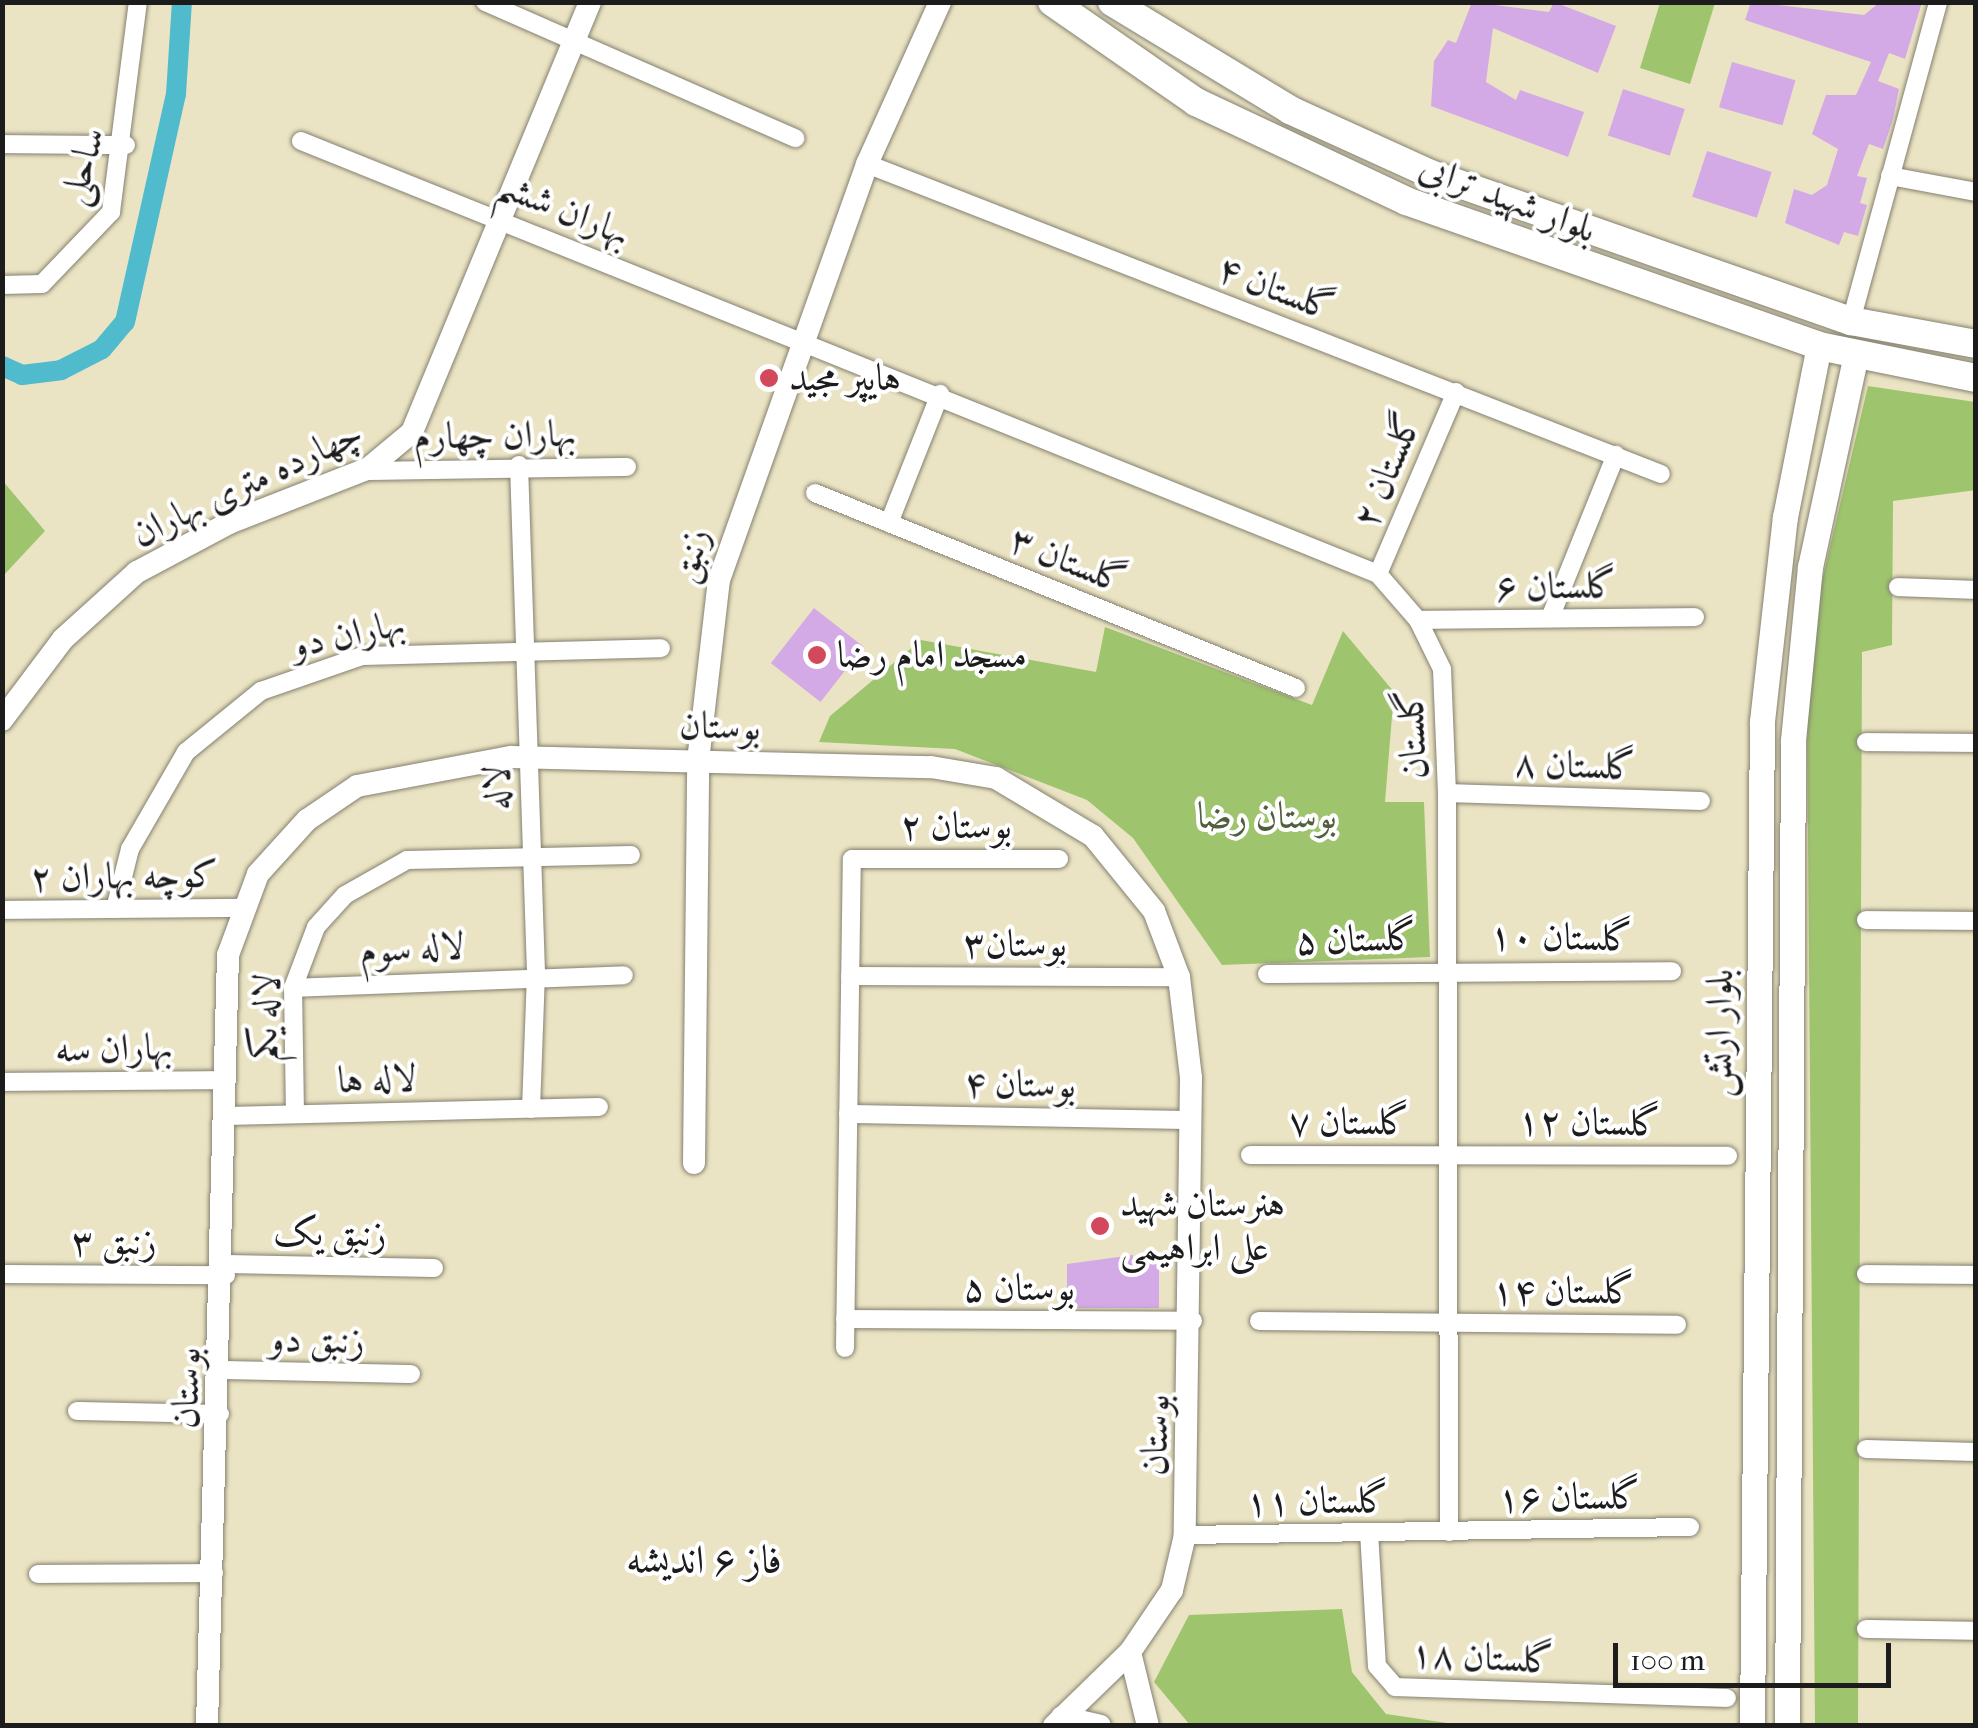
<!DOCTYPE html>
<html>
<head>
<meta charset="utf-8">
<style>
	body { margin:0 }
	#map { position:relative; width:1978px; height:1728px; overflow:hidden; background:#ebe4c4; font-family:"IM FELL French Canon",Amiri,serif }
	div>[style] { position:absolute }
	.green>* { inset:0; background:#9ec46e }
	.canal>* { height:20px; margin:-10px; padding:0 10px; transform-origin:10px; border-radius:10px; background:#50bbcc }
	.building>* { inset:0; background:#d3aae5; transform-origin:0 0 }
	.roads { filter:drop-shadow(0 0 2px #848070) drop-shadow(0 0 2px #848070) }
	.minor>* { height:18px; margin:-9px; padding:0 9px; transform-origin:9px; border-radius:9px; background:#fff }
	.tertiary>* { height:22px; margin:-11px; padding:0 11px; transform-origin:11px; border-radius:11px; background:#fff }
	.secondary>* { height:25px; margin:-12.5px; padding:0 12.5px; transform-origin:12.5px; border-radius:12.5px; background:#fff }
	.primary>* { height:28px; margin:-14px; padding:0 14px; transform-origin:14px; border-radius:14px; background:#fff }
	.dots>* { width:28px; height:28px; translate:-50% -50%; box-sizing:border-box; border:5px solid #fff; border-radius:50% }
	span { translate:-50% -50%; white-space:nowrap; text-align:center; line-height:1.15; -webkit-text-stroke:8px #fff; paint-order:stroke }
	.street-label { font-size:38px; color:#1c1c1c }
	.poi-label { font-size:38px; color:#1c1c1c }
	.left { translate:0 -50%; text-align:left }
	.park-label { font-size:38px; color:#505f3d }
	.neighbourhood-label { font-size:40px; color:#1c1c1c }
	.frame { position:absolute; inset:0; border:5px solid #1c1c1c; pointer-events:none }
	.scale { position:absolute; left:1613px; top:1643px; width:278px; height:45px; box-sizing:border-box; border:5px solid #1c1c1c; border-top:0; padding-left:12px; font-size:30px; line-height:35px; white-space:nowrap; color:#1c1c1c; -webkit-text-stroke:8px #fff; paint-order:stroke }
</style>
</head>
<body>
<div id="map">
	<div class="green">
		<div style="clip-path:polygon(1660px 3px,1715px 3px,1690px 84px,1640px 68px)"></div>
		<div style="clip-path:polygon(1868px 386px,1975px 402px,1976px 490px,1893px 501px,1892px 645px,1862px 652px,1858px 1725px,1815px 1726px,1807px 703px,1817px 602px)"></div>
		<div style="clip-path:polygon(2px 480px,45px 531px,3px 576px,2px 576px)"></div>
		<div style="clip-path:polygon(1105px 627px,1312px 705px,1343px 631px,1394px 692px,1385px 802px,1424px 802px,1430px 957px,1222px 965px,1133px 838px,1087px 800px,955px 749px,819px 742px,830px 716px,921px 640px,1096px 672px)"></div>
		<div style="clip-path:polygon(1342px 1609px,1352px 1672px,1386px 1714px,1461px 1725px,1190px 1725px,1154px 1682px,1189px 1615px)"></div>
	</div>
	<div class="canal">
		<div style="left:2px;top:366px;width:22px;rotate:24deg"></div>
		<div style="left:22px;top:375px;width:39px;rotate:-7deg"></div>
		<div style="left:61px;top:370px;width:46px;rotate:-27.1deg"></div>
		<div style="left:102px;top:349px;width:35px;rotate:-50deg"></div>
		<div style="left:125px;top:322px;width:234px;rotate:-77.4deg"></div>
		<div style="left:176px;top:94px;width:92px;rotate:-86.3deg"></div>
	</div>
	<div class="building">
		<div style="clip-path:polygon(1472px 2px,1549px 12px,1554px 2px,1616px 26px,1598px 73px,1493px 28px,1486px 82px,1516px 100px,1520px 90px,1584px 112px,1568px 157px,1431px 106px,1434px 61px,1448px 40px,1456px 43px)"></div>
		<div style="clip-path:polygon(1751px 2px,1864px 15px,1880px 2px,1922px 2px,1905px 59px,1889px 53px,1878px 81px,1899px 89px,1893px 119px,1883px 149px,1869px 144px,1857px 176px,1867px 178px,1860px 203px,1867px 205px,1858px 236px,1844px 232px,1839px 245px,1785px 223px,1794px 189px,1812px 195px,1827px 185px,1838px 149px,1812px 134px,1826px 95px,1856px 95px,1871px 62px,1745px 20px)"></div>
		<div style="left:1732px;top:62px;width:66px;height:47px;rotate:16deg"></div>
		<div style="left:1623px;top:89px;width:65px;height:49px;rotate:18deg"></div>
		<div style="left:1707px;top:151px;width:68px;height:48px;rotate:18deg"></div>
		<div style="left:814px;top:608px;width:63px;height:70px;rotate:38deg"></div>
		<div style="clip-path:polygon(1133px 1255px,1133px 1263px,1159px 1262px,1159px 1308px,1067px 1308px,1067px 1264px)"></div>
	</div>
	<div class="roads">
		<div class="minor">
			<div style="left:485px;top:2px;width:339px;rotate:23.7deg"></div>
			<div style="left:301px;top:141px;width:1161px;rotate:21.9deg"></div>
			<div style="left:1378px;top:574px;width:61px;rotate:49deg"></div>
			<div style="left:1418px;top:620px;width:55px;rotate:63.9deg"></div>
			<div style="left:1442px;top:669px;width:124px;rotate:87.7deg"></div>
			<div style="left:1447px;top:793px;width:739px;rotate:89.84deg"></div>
			<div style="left:2px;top:144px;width:124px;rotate:0.5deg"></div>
			<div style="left:867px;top:164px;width:852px;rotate:21.33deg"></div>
			<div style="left:1890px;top:176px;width:87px;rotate:10.5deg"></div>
			<div style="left:2px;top:285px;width:40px;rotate:-1.4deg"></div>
			<div style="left:42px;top:284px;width:100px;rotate:-46.2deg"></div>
			<div style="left:111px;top:212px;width:212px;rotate:-82.7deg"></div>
			<div style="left:1851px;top:321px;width:331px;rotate:-74.7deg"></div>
			<div style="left:519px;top:465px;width:508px;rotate:88.08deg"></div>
			<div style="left:536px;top:973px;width:136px;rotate:92.1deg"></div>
			<div style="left:363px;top:471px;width:264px;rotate:-0.9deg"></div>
			<div style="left:815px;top:493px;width:519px;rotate:22.07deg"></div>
			<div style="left:889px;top:523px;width:139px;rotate:-68.4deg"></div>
			<div style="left:1378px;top:574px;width:198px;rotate:-66.8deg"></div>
			<div style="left:1898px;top:587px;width:78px;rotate:2.2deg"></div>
			<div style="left:1550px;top:618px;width:176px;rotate:-68deg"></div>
			<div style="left:1418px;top:620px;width:277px;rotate:-0.6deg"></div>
			<div style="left:1866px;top:742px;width:110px;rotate:0.5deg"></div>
			<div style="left:1447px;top:793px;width:254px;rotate:1.8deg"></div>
			<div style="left:115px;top:909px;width:62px;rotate:-76deg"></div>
			<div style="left:130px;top:849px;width:112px;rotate:-60deg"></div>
			<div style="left:186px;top:752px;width:97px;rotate:-39.1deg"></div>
			<div style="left:261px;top:691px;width:107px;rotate:-19.1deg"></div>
			<div style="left:362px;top:656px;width:299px;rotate:-1.5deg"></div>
			<div style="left:2px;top:910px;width:243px;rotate:-0.5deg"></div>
			<div style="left:1866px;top:920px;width:110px;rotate:0.5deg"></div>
			<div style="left:1267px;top:974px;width:405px;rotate:-0.4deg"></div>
			<div style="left:850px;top:976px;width:329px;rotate:0.2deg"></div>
			<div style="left:293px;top:988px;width:331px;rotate:-2.2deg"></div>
			<div style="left:2px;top:1082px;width:224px;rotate:-0.5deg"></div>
			<div style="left:295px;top:1114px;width:126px;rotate:-90.9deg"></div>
			<div style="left:293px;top:988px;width:65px;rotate:-69.3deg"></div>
			<div style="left:316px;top:927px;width:43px;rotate:-47.8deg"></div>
			<div style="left:345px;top:895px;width:71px;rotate:-29.4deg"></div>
			<div style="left:407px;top:860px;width:224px;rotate:-1.3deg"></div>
			<div style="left:848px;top:1114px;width:343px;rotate:1deg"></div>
			<div style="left:226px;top:1116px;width:373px;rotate:-1.4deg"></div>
			<div style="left:1250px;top:1155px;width:478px;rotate:0.1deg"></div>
			<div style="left:226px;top:1264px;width:208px;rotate:1.1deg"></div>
			<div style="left:2px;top:1274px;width:224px;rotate:0.3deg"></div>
			<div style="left:1866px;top:1274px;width:110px;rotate:0.5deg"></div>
			<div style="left:845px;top:1319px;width:348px;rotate:0.3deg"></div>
			<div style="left:1259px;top:1321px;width:418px;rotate:0.5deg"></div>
			<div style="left:845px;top:1348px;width:489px;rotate:-89.2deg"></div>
			<div style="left:852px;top:859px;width:207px"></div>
			<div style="left:222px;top:1370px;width:189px;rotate:1.2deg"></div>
			<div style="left:77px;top:1411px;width:143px;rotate:1.2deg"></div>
			<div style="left:1866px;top:1449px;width:110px;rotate:1.6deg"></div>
			<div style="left:1369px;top:1532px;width:134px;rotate:86.6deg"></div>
			<div style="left:1377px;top:1666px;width:28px;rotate:49deg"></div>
			<div style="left:1395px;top:1687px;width:332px;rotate:1.9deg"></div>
			<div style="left:1185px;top:1535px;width:505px;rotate:-0.91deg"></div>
			<div style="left:38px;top:1574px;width:176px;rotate:-0.3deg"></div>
			<div style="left:1866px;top:1629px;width:110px;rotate:1deg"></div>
		</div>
		<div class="tertiary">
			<div style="left:2px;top:720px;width:101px;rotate:-53deg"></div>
			<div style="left:63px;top:639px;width:100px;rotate:-42.2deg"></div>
			<div style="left:137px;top:572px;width:104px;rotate:-28deg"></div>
			<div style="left:229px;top:523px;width:150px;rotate:-21.4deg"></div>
			<div style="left:369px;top:468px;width:56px;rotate:-39.9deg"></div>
			<div style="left:412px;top:432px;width:465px;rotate:-67.5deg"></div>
			<div style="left:694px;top:1163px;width:402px;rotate:-89.4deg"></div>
			<div style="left:698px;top:761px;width:182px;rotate:-83.4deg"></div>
			<div style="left:719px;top:580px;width:442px;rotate:-70.4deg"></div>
			<div style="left:867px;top:164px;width:178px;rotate:-65.7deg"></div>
			<div style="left:1130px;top:1652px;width:76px;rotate:76.3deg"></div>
			<div style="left:1062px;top:1717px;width:39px;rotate:13deg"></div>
			<div style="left:207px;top:1726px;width:771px;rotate:-88.44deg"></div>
			<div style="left:228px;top:955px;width:86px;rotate:-69.7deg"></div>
			<div style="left:258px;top:874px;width:73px;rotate:-47.8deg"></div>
			<div style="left:307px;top:820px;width:60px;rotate:-34.2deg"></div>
			<div style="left:357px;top:786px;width:157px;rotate:-10.7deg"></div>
			<div style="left:511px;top:757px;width:420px;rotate:1.4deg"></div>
			<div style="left:931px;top:767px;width:66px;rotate:9.6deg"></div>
			<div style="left:996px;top:778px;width:113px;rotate:30.9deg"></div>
			<div style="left:1093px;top:836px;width:97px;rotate:50.9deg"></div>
			<div style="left:1154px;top:911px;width:71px;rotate:69.3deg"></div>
			<div style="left:1179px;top:977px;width:102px;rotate:83.2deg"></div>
			<div style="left:1191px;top:1078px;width:457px;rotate:90.8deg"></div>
			<div style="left:1185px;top:1535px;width:57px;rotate:103.3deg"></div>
			<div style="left:1172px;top:1590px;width:75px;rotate:124.1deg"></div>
			<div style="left:1130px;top:1652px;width:106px;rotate:135.8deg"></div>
		</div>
		<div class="secondary">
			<div style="left:1752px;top:1726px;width:1005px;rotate:-89.43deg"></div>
			<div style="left:1762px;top:721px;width:205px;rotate:-83.6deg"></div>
			<div style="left:1785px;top:517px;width:174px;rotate:-78.8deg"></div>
			<div style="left:1787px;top:1726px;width:986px;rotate:-89.65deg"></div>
			<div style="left:1793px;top:740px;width:174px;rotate:-84.4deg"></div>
			<div style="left:1810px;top:567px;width:217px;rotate:-77.8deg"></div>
		</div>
		<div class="primary">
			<div style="left:1052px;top:2px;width:175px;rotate:34.8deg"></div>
			<div style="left:1196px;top:102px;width:232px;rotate:25.2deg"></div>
			<div style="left:1406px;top:201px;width:438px;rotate:19.3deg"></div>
			<div style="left:1819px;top:346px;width:160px;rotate:11.5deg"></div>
			<div style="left:1112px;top:2px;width:208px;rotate:31.2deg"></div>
			<div style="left:1290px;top:110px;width:152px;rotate:24.5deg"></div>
			<div style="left:1428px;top:173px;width:448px;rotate:19.3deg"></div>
			<div style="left:1851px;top:321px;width:127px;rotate:10.4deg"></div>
		</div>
	</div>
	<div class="dots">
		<div style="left:769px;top:378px;background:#d1495b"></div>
		<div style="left:817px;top:655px;background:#d1495b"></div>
		<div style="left:1100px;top:1226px;background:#d1495b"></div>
	</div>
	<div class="street-label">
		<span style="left:82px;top:166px;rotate:-74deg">ساحلی</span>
		<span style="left:1508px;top:198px;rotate:21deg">بلوار شهید ترابی</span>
		<span style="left:564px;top:209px;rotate:22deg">بهاران ششم</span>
		<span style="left:1276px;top:288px;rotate:21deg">گلستان ۴</span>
		<span style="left:495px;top:435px;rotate:-1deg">بهاران چهارم</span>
		<span style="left:1387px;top:470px;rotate:-67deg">گلستان ۲</span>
		<span style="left:247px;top:483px;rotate:-25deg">چهارده متری بهاران</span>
		<span style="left:690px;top:556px;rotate:-77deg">زنبق</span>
		<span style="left:1068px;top:560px;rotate:22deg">گلستان ۳</span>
		<span style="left:1556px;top:586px;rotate:-1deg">گلستان ۶</span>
		<span style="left:348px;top:634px;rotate:-12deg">بهاران دو</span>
		<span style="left:720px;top:726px;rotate:2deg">بوستان</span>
		<span style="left:1412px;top:734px;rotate:-93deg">گلستان</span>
		<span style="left:1575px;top:765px;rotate:2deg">گلستان ۸</span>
		<span style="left:497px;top:788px;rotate:-92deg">لاله</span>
		<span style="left:956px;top:826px">بوستان ۲</span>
		<span style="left:124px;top:876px;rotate:-1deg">کوچه بهاران ۲</span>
		<span style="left:1561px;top:937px;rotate:1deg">گلستان ۱۰</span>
		<span style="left:1356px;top:939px;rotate:-2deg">گلستان ۵</span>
		<span style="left:1015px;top:944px">بوستان۳</span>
		<span style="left:412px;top:948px;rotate:-3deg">لاله سوم</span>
		<span style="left:265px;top:1017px;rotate:-87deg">لاله یکم</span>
		<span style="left:1719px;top:1033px;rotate:-89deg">بلوار ارتش</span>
		<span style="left:114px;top:1048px;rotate:-1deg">بهاران سه</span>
		<span style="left:377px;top:1079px;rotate:-2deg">لاله ها</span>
		<span style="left:1020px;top:1084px;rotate:1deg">بوستان ۴</span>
		<span style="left:1349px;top:1122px">گلستان ۷</span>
		<span style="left:1589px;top:1122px;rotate:1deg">گلستان ۱۲</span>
		<span style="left:330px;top:1233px;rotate:1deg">زنبق یک</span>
		<span style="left:114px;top:1242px">زنبق ۳</span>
		<span style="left:1019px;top:1288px">بوستان ۵</span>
		<span style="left:1563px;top:1291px">گلستان ۱۴</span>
		<span style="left:317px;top:1340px;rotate:1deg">زنبق دو</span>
		<span style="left:186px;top:1388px;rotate:-88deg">بوستان</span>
		<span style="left:1155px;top:1435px;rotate:-88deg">بوستان</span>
		<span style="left:1569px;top:1497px;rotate:-1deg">گلستان ۱۶</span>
		<span style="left:1317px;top:1501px;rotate:-1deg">گلستان ۱۱</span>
		<span style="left:1482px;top:1657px;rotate:3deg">گلستان ۱۸</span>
	</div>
	<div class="poi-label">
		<span class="left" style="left:789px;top:378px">هایپر مجید</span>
		<span class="left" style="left:837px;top:655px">مسجد امام رضا</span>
		<span class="left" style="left:1120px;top:1226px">هنرستان شهید<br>علی ابراهیمی</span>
	</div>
	<div class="park-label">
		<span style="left:1267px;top:816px">بوستان رضا</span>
	</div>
	<div class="neighbourhood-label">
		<span style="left:704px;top:1560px">فاز ۶ اندیشه</span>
	</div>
	<div class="frame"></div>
	<div class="scale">100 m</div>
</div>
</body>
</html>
